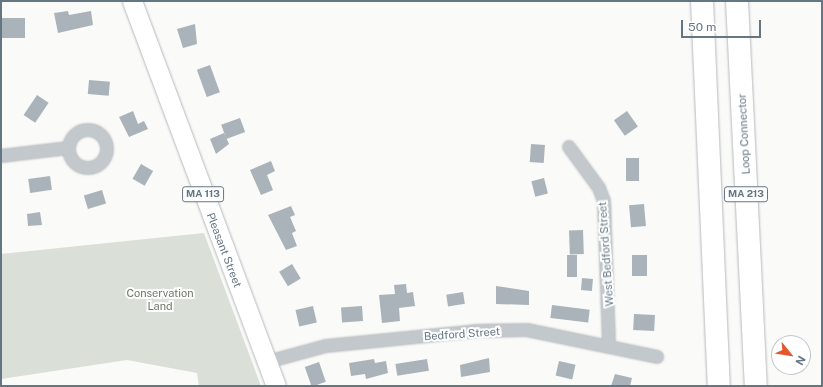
<!DOCTYPE html>
<html>
<head>
<meta charset="utf-8">
<style>
	body { margin:0 }
	#map { position:relative; width:823px; height:387px; overflow:hidden; background:#fafaf8; font-family:"Public Sans",sans-serif }
	div>[style] { position:absolute }
	.green>* { inset:0; background:#dadfd7 }
	.building>* { inset:0; background:#aab3b9; transform-origin:0 0 }
	.roads { filter:drop-shadow(0 0 1px #b5babe) drop-shadow(0 0 1px #b5babe) }
	.minor>* { height:12px; margin:-6px; padding:0 6px; transform-origin:6px; border-radius:6px; background:#c3c8cc }
	.minor>.ring { margin:-6px; padding:0; box-sizing:content-box; background:none; border:12px solid #c3c8cc; border-radius:50% }
	.primary>* { height:19px; margin:-9.5px; padding:0 9.5px; transform-origin:9.5px; border-radius:9.5px; background:#fff }
	.motorway>* { height:22px; margin:-11px; padding:0 11px; transform-origin:11px; border-radius:11px; background:#fff }
	span { translate:-50% -50%; white-space:nowrap; text-align:center; line-height:1.15; -webkit-text-stroke:4px #fff; paint-order:stroke }
	.shield-label span { padding:1px 3px; background:#fff; border:1px solid; border-radius:3px; -webkit-text-stroke-width:0 }
	.shield-label { font-size:10px; color:#657683; font-weight:700 }
	.street-label { font-size:11px; color:#657683 }
	.park-label { font-size:11px; color:#687a64 }
	.frame { position:absolute; inset:0; border:2px solid #657683; pointer-events:none }
	.north { position:absolute; left:771px; top:335px; width:40px; height:40px; box-sizing:border-box; background:#fff; border:1px solid #c1c8cd; border-radius:50%; rotate:120deg; font-size:11px; font-weight:700; line-height:16px; text-align:center; color:#657683 }
	.north::after { content:''; display:block; margin:auto; width:14px; height:18px; background:#e4572e; clip-path:polygon(50% 0,100% 100%,50% 72%,0 100%) }
	.scale { position:absolute; left:681px; top:20px; width:80px; height:18px; box-sizing:border-box; border:2px solid #657683; border-top:0; padding-left:5px; font-size:12px; line-height:14px; white-space:nowrap; color:#657683; -webkit-text-stroke:3px #fff; paint-order:stroke }
</style>
</head>
<body>
<div id="map">
	<div class="green">
		<div style="clip-path:polygon(204px 233px,261px 386px,199px 386px,197px 373px,127px 360px,1px 379px,1px 254px)"></div>
	</div>
	<div class="building">
		<div style="clip-path:polygon(68px 11px,69px 15px,91px 11px,93px 25px,58px 33px,54px 13px)"></div>
		<div style="left:1px;top:18px;width:24px;height:20px"></div>
		<div style="clip-path:polygon(195px 24px,197px 44px,183px 48px,177px 29px)"></div>
		<div style="left:210px;top:65px;width:29px;height:14px;rotate:70deg"></div>
		<div style="left:89px;top:80px;width:21px;height:14px;rotate:5deg"></div>
		<div style="left:37px;top:95px;width:14px;height:24px;rotate:34deg"></div>
		<div style="clip-path:polygon(133px 111px,138px 124px,144px 121px,148px 129px,129px 137px,119px 117px)"></div>
		<div style="left:627px;top:111px;width:19px;height:16px;rotate:55deg"></div>
		<div style="left:240px;top:118px;width:15px;height:20px;rotate:70deg"></div>
		<div style="clip-path:polygon(224px 133px,229px 144px,216px 154px,210px 139px)"></div>
		<div style="left:531px;top:144px;width:14px;height:18px;rotate:4deg"></div>
		<div style="left:626px;top:158px;width:13px;height:23px"></div>
		<div style="clip-path:polygon(271px 161px,275px 171px,267px 175px,273px 190px,261px 195px,250px 170px)"></div>
		<div style="left:141px;top:164px;width:14px;height:17px;rotate:30deg"></div>
		<div style="left:50px;top:176px;width:14px;height:22px;rotate:82deg"></div>
		<div style="left:544px;top:178px;width:16px;height:13px;rotate:76deg"></div>
		<div style="left:102px;top:190px;width:14px;height:19px;rotate:73deg"></div>
		<div style="left:644px;top:204px;width:22px;height:15px;rotate:85deg"></div>
		<div style="clip-path:polygon(291px 206px,295px 215px,290px 217px,296px 231px,292px 233px,297px 246px,286px 250px,268px 215px)"></div>
		<div style="clip-path:polygon(40px 212px,42px 225px,28px 226px,27px 214px)"></div>
		<div style="left:583px;top:230px;width:24px;height:14px;rotate:88deg"></div>
		<div style="left:567px;top:255px;width:10px;height:22px"></div>
		<div style="left:632px;top:255px;width:15px;height:21px"></div>
		<div style="left:292px;top:264px;width:17px;height:15px;rotate:59deg"></div>
		<div style="left:582px;top:278px;width:11px;height:12px;rotate:5deg"></div>
		<div style="clip-path:polygon(406px 284px,407px 293px,413px 292px,415px 306px,399px 308px,400px 321px,382px 323px,379px 295px,395px 294px,394px 285px)"></div>
		<div style="clip-path:polygon(496px 286px,529px 291px,529px 305px,496px 304px)"></div>
		<div style="left:463px;top:292px;width:12px;height:17px;rotate:81deg"></div>
		<div style="left:552px;top:305px;width:38px;height:13px;rotate:7deg"></div>
		<div style="left:313px;top:306px;width:17px;height:18px;rotate:77deg"></div>
		<div style="left:362px;top:306px;width:15px;height:21px;rotate:86deg"></div>
		<div style="left:634px;top:314px;width:21px;height:16px;rotate:3deg"></div>
		<div style="clip-path:polygon(489px 358px,490px 372px,461px 377px,460px 365px)"></div>
		<div style="clip-path:polygon(374px 359px,375px 363px,386px 361px,388px 373px,366px 379px,365px 374px,351px 376px,349px 363px)"></div>
		<div style="left:427px;top:359px;width:12px;height:32px;rotate:81deg"></div>
		<div style="left:559px;top:361px;width:17px;height:15px;rotate:13deg"></div>
		<div style="left:319px;top:362px;width:21px;height:15px;rotate:71deg"></div>
		<div style="clip-path:polygon(615px 374px,632px 378px,630px 386px,611px 386px)"></div>
	</div>
	<div class="roads">
		<div class="minor">
			<div class="ring" style="left:69px;top:130px;width:26px;height:26px"></div>
			<div style="left:569px;top:147px;width:51px;rotate:53.8deg"></div>
			<div style="left:599px;top:188px;width:14px;rotate:69deg"></div>
			<div style="left:604px;top:201px;width:146px;rotate:88deg"></div>
			<div style="left:1px;top:156px;width:68px;rotate:-6.7deg"></div>
			<div style="left:267px;top:362px;width:61px;rotate:-15.2deg"></div>
			<div style="left:326px;top:346px;width:150px;rotate:-5.7deg"></div>
			<div style="left:475px;top:331px;width:52px;rotate:-1.1deg"></div>
			<div style="left:527px;top:330px;width:133px;rotate:11.7deg"></div>
		</div>
		<div class="primary">
			<div style="left:132px;top:1px;width:411px;rotate:69.5deg"></div>
		</div>
		<div class="motorway">
			<div style="left:702px;top:1px;width:385px;rotate:87.5deg"></div>
			<div style="left:737px;top:1px;width:385px;rotate:87.2deg"></div>
		</div>
	</div>
	<div class="shield-label">
		<span style="left:203px;top:194px">MA 113</span>
		<span style="left:746px;top:194px">MA 213</span>
	</div>
	<div class="street-label">
		<span style="left:744px;top:134px;rotate:-93deg">Loop Connector</span>
		<span style="left:224px;top:250px;rotate:69deg">Pleasant Street</span>
		<span style="left:606px;top:254px;rotate:-94deg">West Bedford Street</span>
		<span style="left:462px;top:334px;rotate:-4deg">Bedford Street</span>
	</div>
	<div class="park-label">
		<span style="left:160px;top:300px">Conservation<br>Land</span>
	</div>
	<div class="frame"></div>
	<div class="north">N</div>
	<div class="scale">50 m</div>
</div>
</body>
</html>
